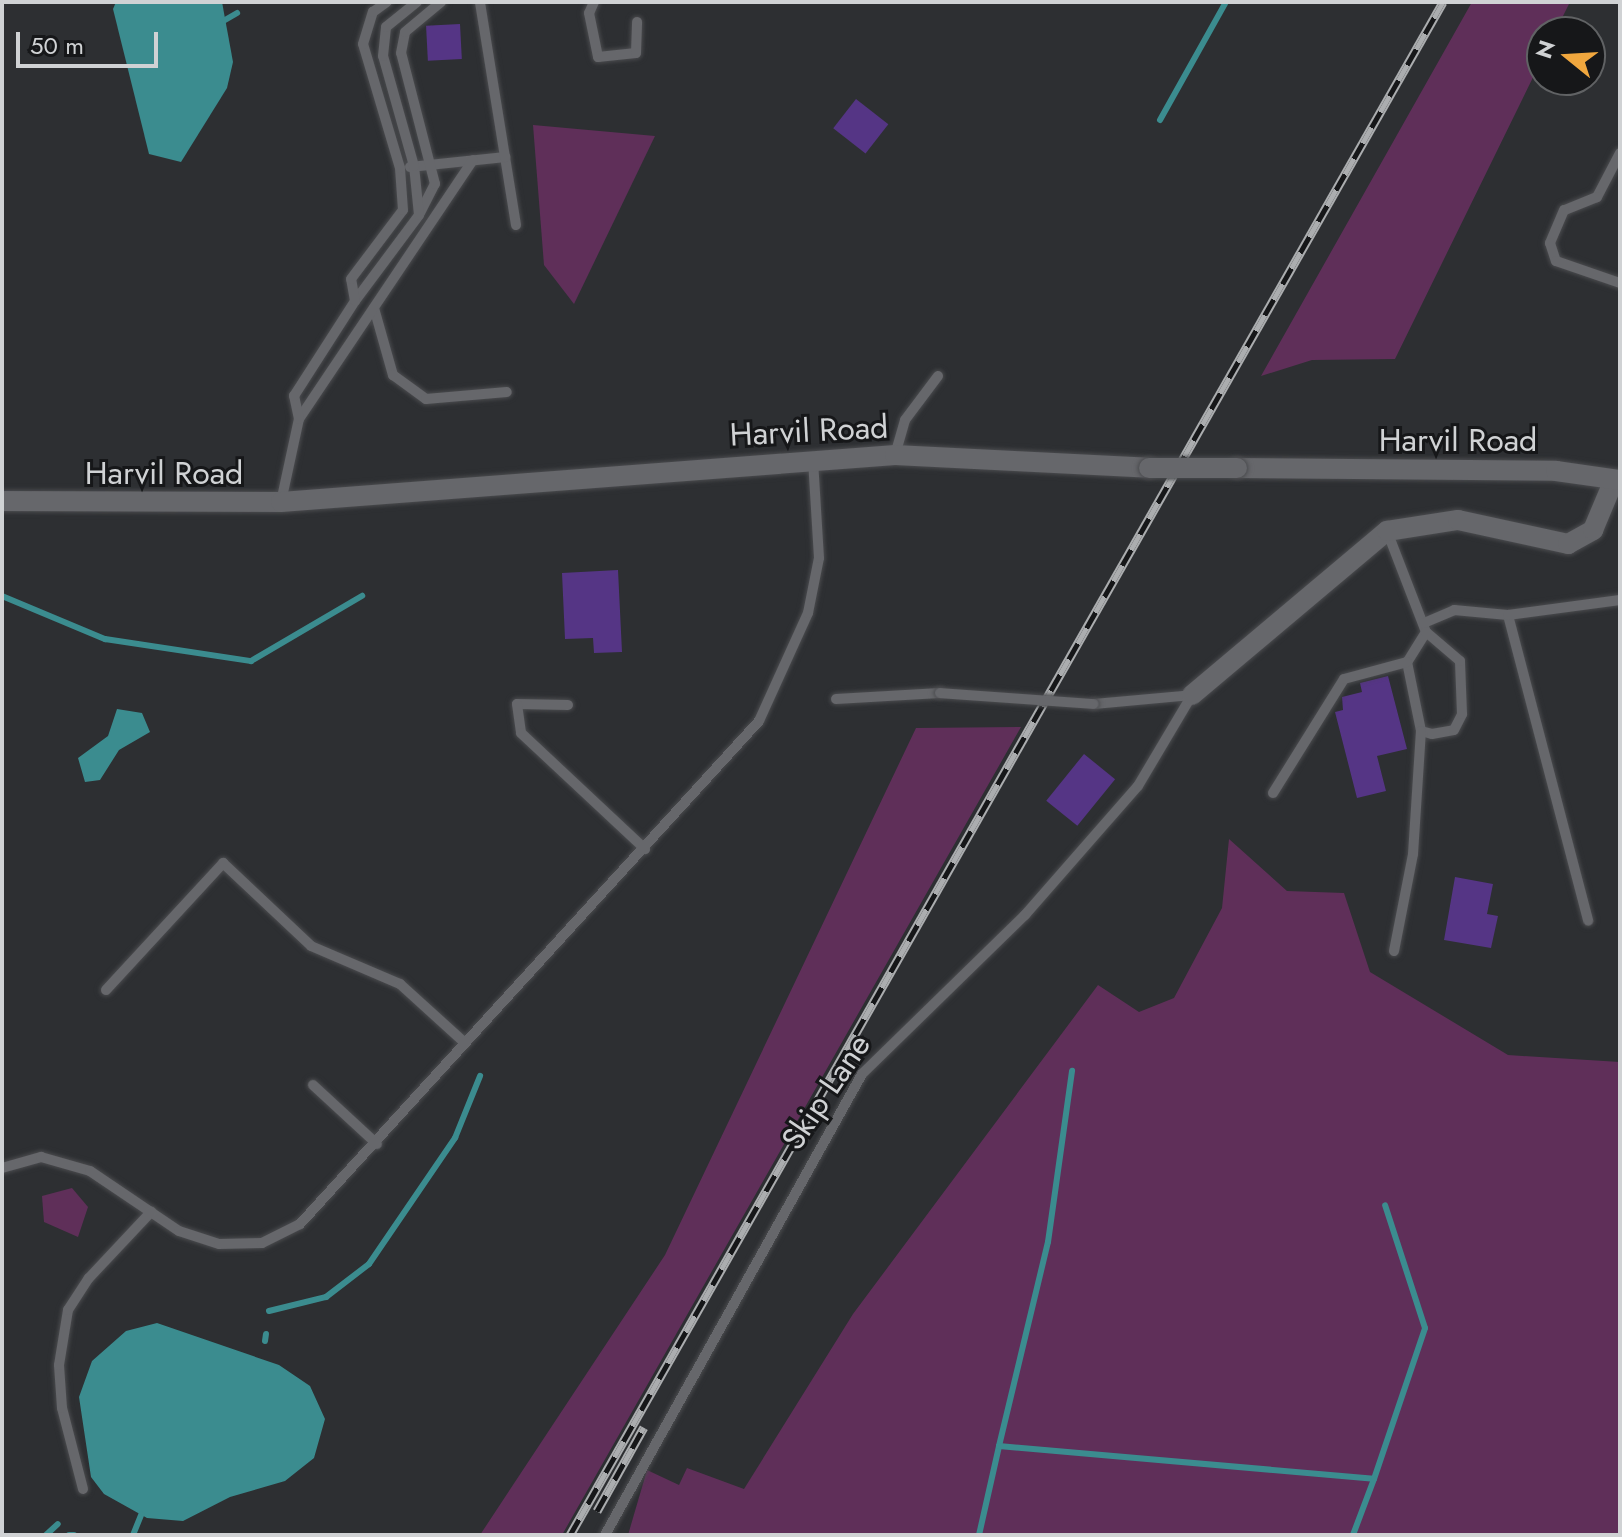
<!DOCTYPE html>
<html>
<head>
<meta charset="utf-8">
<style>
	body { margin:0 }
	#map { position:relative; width:1622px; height:1537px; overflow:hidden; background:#2d2f32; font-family:Jost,sans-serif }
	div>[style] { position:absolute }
	.green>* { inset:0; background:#5f2f59 }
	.water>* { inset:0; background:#3b8c8f }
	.stream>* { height:6px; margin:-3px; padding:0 3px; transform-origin:3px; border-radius:3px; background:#3b8c8f }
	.building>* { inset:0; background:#553585; transform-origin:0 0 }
	.roads { filter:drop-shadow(0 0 2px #4a4b4e) drop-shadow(0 0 2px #4a4b4e) }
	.service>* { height:10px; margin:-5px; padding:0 5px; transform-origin:5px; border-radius:5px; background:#66676b }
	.minor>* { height:20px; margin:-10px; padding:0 10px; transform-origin:10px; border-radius:10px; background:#66676b }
	.tertiary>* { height:20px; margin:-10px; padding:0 10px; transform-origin:10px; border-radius:10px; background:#66676b }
	.rail>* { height:9px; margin-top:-4.5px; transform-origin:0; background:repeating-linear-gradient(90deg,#161719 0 18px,#abadaf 0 36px); box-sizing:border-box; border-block:2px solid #abadaf }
	.bridges { filter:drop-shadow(0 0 2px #4a4b4e) drop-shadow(0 0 2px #4a4b4e) }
	.service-bridge>* { height:10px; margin:-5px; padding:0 5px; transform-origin:5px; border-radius:5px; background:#66676b }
	.tertiary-bridge>* { height:20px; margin:-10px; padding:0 10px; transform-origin:10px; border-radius:10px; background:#66676b }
	span { translate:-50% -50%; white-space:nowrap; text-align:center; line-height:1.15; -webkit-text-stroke:6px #161719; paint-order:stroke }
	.street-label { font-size:32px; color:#d0d2d4 }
	.frame { position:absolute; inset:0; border:4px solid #d0d2d4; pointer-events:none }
	.north { position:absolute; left:1526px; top:16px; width:80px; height:80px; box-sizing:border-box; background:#161719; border:2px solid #606264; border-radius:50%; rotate:288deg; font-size:22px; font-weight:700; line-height:32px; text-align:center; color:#d0d2d4 }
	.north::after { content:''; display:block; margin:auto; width:28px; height:36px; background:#f0a73e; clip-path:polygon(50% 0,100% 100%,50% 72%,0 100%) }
	.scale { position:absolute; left:16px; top:32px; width:142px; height:36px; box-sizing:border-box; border:4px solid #d0d2d4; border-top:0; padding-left:10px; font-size:24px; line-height:28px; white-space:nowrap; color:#d0d2d4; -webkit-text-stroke:6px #161719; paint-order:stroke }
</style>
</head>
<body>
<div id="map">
	<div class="green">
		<div style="clip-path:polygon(1472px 2px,1570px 2px,1555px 32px,1542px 32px,1542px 59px,1395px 359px,1312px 360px,1261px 376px)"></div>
		<div style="clip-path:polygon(533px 125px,655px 136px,574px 304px,544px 265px)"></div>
		<div style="clip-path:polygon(1021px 727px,562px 1535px,480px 1535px,665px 1255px,916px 728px)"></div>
		<div style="clip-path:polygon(1229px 839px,1287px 891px,1344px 893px,1370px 972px,1508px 1055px,1620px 1062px,1620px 1535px,628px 1535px,647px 1470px,679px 1485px,687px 1468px,744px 1489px,853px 1314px,1098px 985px,1139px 1012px,1174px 998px,1222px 908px)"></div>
		<div style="clip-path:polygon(72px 1188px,88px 1207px,78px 1237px,44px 1222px,42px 1196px)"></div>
	</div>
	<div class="water">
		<div style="clip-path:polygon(116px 2px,222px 2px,233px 62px,227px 88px,181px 162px,149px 154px,113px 9px)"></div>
		<div style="clip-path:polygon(117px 709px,142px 713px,150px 732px,119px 750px,100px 780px,85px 782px,78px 758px,108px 736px)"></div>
		<div style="clip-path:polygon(157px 1323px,279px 1365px,310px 1386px,325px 1419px,314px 1458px,285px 1481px,230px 1497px,183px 1521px,147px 1518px,104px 1494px,91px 1477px,79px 1397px,92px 1361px,126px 1331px)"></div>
	</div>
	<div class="stream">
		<div style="left:225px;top:20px;width:14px;rotate:-30deg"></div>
		<div style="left:1160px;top:120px;width:135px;rotate:-60.8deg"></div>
		<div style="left:2px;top:596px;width:112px;rotate:22.7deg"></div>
		<div style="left:105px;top:639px;width:148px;rotate:8.6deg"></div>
		<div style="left:251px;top:661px;width:129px;rotate:-30.4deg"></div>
		<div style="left:269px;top:1311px;width:59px;rotate:-13.8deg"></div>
		<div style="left:326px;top:1297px;width:54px;rotate:-37.5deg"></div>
		<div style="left:369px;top:1264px;width:153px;rotate:-55.7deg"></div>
		<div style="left:455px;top:1138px;width:67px;rotate:-68deg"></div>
		<div style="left:265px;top:1341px;width:7px;rotate:-82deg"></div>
		<div style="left:999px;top:1446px;width:210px;rotate:-76.5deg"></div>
		<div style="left:1048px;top:1242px;width:173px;rotate:-82deg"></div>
		<div style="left:1374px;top:1479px;width:159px;rotate:-71.3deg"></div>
		<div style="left:1425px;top:1328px;width:129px;rotate:-108deg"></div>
		<div style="left:46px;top:1535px;width:16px;rotate:-43deg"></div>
		<div style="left:69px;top:1535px;width:5px"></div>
		<div style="left:133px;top:1535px;width:22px;rotate:-68deg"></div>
		<div style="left:979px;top:1535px;width:91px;rotate:-77.3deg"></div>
		<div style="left:999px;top:1446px;width:376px;rotate:5deg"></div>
		<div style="left:1374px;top:1479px;width:60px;rotate:110.6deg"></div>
	</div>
	<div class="building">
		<div style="left:460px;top:24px;width:35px;height:34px;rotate:87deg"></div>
		<div style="left:856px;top:99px;width:41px;height:37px;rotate:38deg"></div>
		<div style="clip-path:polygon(618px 570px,622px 652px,594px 653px,593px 638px,565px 639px,562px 573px)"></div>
		<div style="clip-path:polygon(1388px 676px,1407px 749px,1377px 756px,1386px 791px,1357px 798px,1335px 712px,1343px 710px,1342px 697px,1362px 692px,1360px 683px)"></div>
		<div style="left:1084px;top:754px;width:40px;height:60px;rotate:39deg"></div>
		<div style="clip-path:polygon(1455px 877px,1493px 884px,1487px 914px,1498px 916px,1491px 948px,1444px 940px)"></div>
	</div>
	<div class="roads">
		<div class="service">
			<div style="left:594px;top:2px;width:12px;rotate:114deg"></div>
			<div style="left:589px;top:13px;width:45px;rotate:78.4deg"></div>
			<div style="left:598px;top:57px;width:38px;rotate:-6deg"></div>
			<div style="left:636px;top:53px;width:31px;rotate:-88deg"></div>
			<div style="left:1620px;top:153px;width:50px;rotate:117.6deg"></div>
			<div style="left:1597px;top:197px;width:35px;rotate:158deg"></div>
			<div style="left:1564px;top:210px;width:36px;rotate:113deg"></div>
			<div style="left:1550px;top:243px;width:19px;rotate:72deg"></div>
			<div style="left:1556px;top:261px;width:68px;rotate:19deg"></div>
			<div style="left:505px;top:157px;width:69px;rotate:80.8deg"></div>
			<div style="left:410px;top:167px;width:96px;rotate:-6deg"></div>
			<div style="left:505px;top:157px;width:157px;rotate:-99.2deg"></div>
			<div style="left:420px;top:213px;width:33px;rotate:-63deg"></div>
			<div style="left:435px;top:184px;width:135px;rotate:-104.5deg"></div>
			<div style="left:401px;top:53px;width:21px;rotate:-79deg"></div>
			<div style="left:405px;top:32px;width:47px;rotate:-39.8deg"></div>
			<div style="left:355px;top:301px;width:107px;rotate:-53.3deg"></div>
			<div style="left:419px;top:215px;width:49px;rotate:-95.8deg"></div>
			<div style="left:414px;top:166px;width:114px;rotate:-105.7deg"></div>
			<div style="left:383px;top:56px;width:29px;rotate:-84deg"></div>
			<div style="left:386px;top:27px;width:40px;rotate:-39deg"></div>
			<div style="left:374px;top:308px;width:70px;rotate:74.2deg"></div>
			<div style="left:393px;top:375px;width:41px;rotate:36deg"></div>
			<div style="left:426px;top:399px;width:81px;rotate:-4.9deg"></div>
			<div style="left:299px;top:419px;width:312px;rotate:-56.1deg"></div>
			<div style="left:895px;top:455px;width:36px;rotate:-74deg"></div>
			<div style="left:905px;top:420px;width:55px;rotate:-53.1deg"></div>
			<div style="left:281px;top:502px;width:85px;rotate:-77.8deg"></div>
			<div style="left:299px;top:419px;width:24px;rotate:-102deg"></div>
			<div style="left:294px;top:396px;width:113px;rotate:-57.3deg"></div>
			<div style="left:355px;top:301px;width:22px;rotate:-100deg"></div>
			<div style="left:351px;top:279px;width:86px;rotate:-53deg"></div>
			<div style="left:403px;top:210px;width:42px;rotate:-94.1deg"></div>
			<div style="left:400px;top:168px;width:129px;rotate:-106.6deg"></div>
			<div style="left:363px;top:44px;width:34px;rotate:-73deg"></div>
			<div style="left:373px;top:12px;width:17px;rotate:-36deg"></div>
			<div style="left:1387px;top:531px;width:108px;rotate:68.9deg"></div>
			<div style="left:1426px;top:632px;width:36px;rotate:122deg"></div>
			<div style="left:1407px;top:662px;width:70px;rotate:78.5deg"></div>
			<div style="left:1421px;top:731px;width:11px;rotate:15deg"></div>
			<div style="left:1432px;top:734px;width:22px;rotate:-10deg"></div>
			<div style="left:1454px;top:730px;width:18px;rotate:-63deg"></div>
			<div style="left:1462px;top:714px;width:53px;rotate:-92.2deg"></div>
			<div style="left:1460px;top:661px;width:45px;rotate:-139.5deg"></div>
			<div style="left:1508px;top:615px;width:316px;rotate:75.3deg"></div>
			<div style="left:1424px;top:623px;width:33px;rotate:-23deg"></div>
			<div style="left:1454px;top:610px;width:54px;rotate:5.3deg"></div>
			<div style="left:1508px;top:615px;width:113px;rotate:-7.6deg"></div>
			<div style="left:836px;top:699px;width:104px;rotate:-3.3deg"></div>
			<div style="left:1094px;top:704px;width:98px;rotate:-5.2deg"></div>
			<div style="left:568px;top:705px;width:51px;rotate:-178.9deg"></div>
			<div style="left:517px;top:704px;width:29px;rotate:82deg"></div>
			<div style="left:521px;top:733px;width:170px;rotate:43.1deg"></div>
			<div style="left:1273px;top:793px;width:134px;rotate:-58.1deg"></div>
			<div style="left:1344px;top:679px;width:65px;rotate:-15.1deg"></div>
			<div style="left:1394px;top:951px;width:99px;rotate:-78.9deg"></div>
			<div style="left:1413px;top:854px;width:123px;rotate:-86.3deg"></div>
			<div style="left:106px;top:990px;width:173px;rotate:-47.3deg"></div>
			<div style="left:223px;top:863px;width:121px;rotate:43.3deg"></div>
			<div style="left:311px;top:946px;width:97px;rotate:23.1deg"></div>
			<div style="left:400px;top:984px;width:88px;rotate:42.2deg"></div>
			<div style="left:313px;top:1085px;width:87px;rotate:42.7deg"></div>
			<div style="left:2px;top:1168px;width:41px;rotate:-15.8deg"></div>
			<div style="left:41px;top:1157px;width:51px;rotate:15.9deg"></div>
			<div style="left:90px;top:1171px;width:107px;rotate:34deg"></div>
			<div style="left:179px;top:1231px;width:42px;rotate:18deg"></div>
			<div style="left:219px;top:1244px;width:43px;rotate:-1.3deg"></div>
			<div style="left:262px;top:1243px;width:42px;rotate:-26.6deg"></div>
			<div style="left:300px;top:1224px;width:681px;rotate:-47.62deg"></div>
			<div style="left:759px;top:721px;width:119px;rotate:-65.6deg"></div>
			<div style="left:808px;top:613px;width:56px;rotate:-78.7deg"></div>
			<div style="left:819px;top:558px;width:98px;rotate:-93.5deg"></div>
			<div style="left:83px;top:1489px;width:84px;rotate:-104.5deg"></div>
			<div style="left:62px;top:1408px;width:43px;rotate:-94deg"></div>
			<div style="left:59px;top:1365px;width:56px;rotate:-80.7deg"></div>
			<div style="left:68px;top:1310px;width:38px;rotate:-57deg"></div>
			<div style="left:89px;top:1278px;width:91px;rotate:-46.8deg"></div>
			<div style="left:605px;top:1535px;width:528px;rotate:-60.86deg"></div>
			<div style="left:862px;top:1074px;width:228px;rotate:-44.3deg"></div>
			<div style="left:1025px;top:915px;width:171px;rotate:-48.8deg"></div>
			<div style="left:1138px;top:786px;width:106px;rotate:-59.3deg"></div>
		</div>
		<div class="minor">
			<div style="left:1192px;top:695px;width:255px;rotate:-40.1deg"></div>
			<div style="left:1387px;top:531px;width:72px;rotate:-8.8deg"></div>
			<div style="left:1458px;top:520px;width:113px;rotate:12.3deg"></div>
			<div style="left:1568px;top:544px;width:29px;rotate:-29deg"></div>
			<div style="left:1593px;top:530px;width:54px;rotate:-67.2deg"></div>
		</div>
		<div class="tertiary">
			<div style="left:1237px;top:468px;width:319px;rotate:0.5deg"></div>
			<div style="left:1556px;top:471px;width:65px;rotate:8deg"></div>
			<div style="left:2px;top:501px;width:279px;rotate:0.2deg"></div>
			<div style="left:281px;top:502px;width:616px;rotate:-4.38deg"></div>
			<div style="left:895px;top:455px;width:254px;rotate:2.9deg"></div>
		</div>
	</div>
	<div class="rail">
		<div style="left:597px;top:1511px;width:96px;rotate:-60.8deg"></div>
		<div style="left:570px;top:1535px;width:1764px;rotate:-60.34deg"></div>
	</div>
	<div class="bridges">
		<div class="service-bridge">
			<div style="left:940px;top:693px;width:154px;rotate:4.1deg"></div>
		</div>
		<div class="tertiary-bridge">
			<div style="left:1149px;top:468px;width:88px"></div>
		</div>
	</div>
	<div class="street-label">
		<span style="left:809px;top:431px;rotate:-3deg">Harvil Road</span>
		<span style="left:1458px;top:440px">Harvil Road</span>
		<span style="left:164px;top:473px">Harvil Road</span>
		<span style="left:826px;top:1092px;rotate:-56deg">Skip Lane</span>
	</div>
	<div class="frame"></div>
	<div class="north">N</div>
	<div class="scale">50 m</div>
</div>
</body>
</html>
